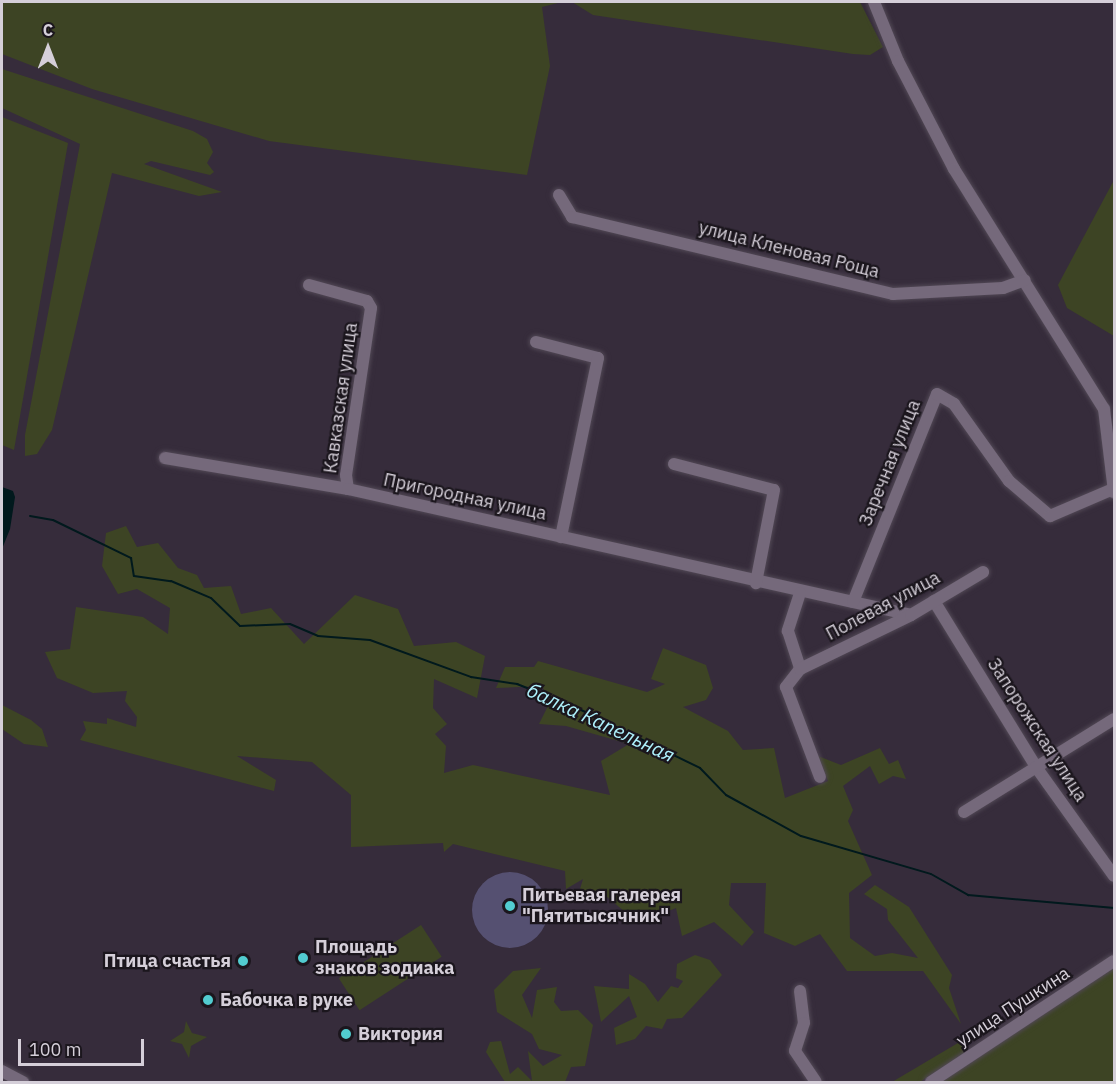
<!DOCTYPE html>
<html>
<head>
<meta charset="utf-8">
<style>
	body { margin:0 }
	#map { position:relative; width:1116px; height:1084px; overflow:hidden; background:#362c3b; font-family:"IBM Plex Sans",sans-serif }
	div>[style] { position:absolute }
	.green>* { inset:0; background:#3d4424; transform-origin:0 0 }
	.water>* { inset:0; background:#01191d }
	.stream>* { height:2px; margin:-1px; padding:0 1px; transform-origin:1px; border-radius:1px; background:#01191d }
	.building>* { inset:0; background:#555071 }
	.round { border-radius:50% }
	.roads { filter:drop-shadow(0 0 2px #514855) drop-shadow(0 0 2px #514855) }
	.minor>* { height:12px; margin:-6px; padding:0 6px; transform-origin:6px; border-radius:6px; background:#75697b }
	.dots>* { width:16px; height:16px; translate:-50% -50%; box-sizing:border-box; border:3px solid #1b161d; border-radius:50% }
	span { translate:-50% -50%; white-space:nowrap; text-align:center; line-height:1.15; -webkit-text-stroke:4.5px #1b161d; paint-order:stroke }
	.street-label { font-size:18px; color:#d5cfd9 }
	.poi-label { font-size:18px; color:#d5cfd9; font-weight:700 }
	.left { translate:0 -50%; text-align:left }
	.right { translate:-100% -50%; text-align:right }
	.water-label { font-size:20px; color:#aef1fc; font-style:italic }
	.frame { position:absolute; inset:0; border:3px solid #d5cfd9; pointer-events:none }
	.north { position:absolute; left:18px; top:18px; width:60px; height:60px; -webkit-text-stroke:4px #1b161d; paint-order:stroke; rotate:0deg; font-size:16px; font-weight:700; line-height:24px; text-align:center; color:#d5cfd9 }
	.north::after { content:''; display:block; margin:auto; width:21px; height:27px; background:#d5cfd9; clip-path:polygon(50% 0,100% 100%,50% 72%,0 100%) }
	.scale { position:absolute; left:18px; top:1039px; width:126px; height:27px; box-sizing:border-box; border:3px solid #d5cfd9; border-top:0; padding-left:8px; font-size:18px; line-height:21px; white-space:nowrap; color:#d5cfd9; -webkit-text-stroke:4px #1b161d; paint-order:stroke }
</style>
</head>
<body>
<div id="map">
	<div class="green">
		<div style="clip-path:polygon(2px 2px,562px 2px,542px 7px,550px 66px,527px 175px,269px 141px,92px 89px,2px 54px)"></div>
		<div style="clip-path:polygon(572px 2px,860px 2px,883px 47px,870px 55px,853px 54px,593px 15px)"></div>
		<div style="clip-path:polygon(2px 69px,193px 131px,207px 139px,213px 152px,207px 163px,214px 172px,210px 175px,151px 161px,144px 164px,222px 192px,199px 196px,112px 173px,52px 430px,37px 454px,25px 456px,25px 435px,80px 144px,2px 108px)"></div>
		<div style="clip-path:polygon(2px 117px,68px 143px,14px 450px,2px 445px)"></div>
		<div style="clip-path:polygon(1114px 180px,1114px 336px,1067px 308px,1058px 285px)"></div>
		<div style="clip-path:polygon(126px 526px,137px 547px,158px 543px,178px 568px,197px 575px,204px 588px,231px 586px,241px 614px,271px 608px,304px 644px,355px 595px,398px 609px,414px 646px,456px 642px,485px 656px,477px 698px,434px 679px,433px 708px,447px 724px,435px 734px,446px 746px,444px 773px,473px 765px,610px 795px,601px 761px,629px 744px,566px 726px,539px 724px,550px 702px,542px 686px,496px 688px,505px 667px,534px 667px,538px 661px,647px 692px,665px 684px,651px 679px,663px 648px,706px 665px,713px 688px,706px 700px,683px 707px,728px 731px,743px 750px,774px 748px,785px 798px,828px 781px,818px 756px,841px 765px,880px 748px,889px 764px,898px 760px,906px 779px,893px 776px,879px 784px,870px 766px,843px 786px,853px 810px,848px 821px,872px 875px,849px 893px,850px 938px,875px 956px,892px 953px,918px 958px,888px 920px,887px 909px,864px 894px,875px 885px,909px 907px,952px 975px,949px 988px,961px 1024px,923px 971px,847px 971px,820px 934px,795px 946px,764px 933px,766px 883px,731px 883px,729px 905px,754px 932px,742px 946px,714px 922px,682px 936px,676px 908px,638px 923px,599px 890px,577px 899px,583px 879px,566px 889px,565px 871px,453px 844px,444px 852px,443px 843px,351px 847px,351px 795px,312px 762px,237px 756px,276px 780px,274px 791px,80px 740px,86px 730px,83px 721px,107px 724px,107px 718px,136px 727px,137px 717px,125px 701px,127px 691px,93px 693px,57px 678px,45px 652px,70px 649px,76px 607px,143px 617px,168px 634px,170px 608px,137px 589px,118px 594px,102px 566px,106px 533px)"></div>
		<div style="clip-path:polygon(2px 705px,31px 720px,42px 729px,48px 747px,24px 744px,2px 729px)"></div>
		<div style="left:421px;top:925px;width:38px;height:98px;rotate:57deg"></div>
		<div style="clip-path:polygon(695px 955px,710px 960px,722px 975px,682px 1018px,667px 1019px,662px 1029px,646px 1026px,635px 1039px,616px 1045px,614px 1028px,637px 1017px,629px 996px,601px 1022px,594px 986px,629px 989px,629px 974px,645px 984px,658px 1002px,671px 986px,678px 988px,683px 981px,676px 978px,677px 964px)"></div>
		<div style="clip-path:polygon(541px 968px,522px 995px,532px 1018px,537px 990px,557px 987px,554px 1002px,561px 1011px,578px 1010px,593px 1025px,585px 1066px,571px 1067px,565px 1082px,505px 1082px,486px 1052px,490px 1042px,501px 1041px,510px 1074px,518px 1067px,532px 1081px,528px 1051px,543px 1066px,562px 1055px,539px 1049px,532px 1034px,497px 1012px,494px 990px,513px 971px)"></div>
		<div style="clip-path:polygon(1114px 968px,1114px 1082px,941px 1082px)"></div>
		<div style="clip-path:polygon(186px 1021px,192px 1033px,207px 1037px,191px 1046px,189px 1058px,182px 1044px,170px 1041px,184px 1032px)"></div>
		<div style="clip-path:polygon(963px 1040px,964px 1053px,920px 1082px,892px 1082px)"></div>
	</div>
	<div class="water">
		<div style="clip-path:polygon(2px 487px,13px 491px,15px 497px,10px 529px,2px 549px)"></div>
	</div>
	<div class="stream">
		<div style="left:30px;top:516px;width:23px;rotate:10deg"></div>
		<div style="left:53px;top:520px;width:87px;rotate:26deg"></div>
		<div style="left:131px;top:558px;width:18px;rotate:81deg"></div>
		<div style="left:134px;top:576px;width:37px;rotate:8deg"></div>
		<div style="left:171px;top:581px;width:43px;rotate:23deg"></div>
		<div style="left:211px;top:598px;width:40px;rotate:44deg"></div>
		<div style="left:240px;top:626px;width:50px;rotate:-2.3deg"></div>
		<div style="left:290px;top:624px;width:30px;rotate:23deg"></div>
		<div style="left:318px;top:636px;width:52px;rotate:4.4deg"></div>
		<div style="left:370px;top:640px;width:108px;rotate:20.1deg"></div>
		<div style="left:471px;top:677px;width:47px;rotate:8.7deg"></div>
		<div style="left:517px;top:684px;width:62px;rotate:21.6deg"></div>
		<div style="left:575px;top:707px;width:139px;rotate:26deg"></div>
		<div style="left:700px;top:768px;width:37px;rotate:46deg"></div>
		<div style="left:726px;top:795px;width:85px;rotate:28.7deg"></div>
		<div style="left:801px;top:836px;width:135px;rotate:16.3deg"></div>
		<div style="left:931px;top:874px;width:43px;rotate:29.6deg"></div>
		<div style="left:968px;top:895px;width:147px;rotate:5.1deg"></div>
	</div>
	<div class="building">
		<div class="round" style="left:472px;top:872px;width:76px;height:76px"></div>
	</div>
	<div class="roads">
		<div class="minor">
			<div style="left:874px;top:2px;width:64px;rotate:67.9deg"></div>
			<div style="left:898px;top:61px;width:122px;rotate:62.6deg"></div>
			<div style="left:954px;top:169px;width:283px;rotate:58deg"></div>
			<div style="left:1104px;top:409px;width:84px;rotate:83.1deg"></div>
			<div style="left:559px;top:195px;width:26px;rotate:59deg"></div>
			<div style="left:572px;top:217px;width:330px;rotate:13.5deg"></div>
			<div style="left:893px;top:294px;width:110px;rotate:-3.1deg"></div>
			<div style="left:1003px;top:288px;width:23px;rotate:-20deg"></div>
			<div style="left:309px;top:285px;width:60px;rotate:15.4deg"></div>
			<div style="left:367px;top:301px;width:8px;rotate:60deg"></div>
			<div style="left:371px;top:308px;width:169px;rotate:98.5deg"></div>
			<div style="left:346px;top:475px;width:14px;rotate:82deg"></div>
			<div style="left:536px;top:342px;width:64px;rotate:14.5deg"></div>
			<div style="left:598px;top:358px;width:183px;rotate:101.7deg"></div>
			<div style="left:165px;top:458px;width:186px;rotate:9.6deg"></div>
			<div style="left:348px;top:489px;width:577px;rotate:12.61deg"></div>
			<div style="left:674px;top:464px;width:103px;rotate:14.6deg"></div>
			<div style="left:774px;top:490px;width:95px;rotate:101deg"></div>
			<div style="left:800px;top:593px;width:40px;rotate:108deg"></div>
			<div style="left:788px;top:631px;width:40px;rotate:72deg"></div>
			<div style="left:800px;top:669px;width:23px;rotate:128deg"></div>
			<div style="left:786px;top:687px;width:96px;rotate:69.3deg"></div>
			<div style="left:934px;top:601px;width:195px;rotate:58.4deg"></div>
			<div style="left:1036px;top:767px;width:134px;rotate:54.4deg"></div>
			<div style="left:853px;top:602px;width:224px;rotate:-68deg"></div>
			<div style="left:937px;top:394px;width:20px;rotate:30deg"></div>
			<div style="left:954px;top:404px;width:95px;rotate:54.5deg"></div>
			<div style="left:1009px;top:481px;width:54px;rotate:40.5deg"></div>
			<div style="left:1050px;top:516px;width:69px;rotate:-23.2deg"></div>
			<div style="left:800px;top:669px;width:123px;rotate:-25.9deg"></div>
			<div style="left:911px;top:615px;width:84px;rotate:-30.8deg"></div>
			<div style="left:964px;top:812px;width:176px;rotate:-31.8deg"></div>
			<div style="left:800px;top:991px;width:32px;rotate:83deg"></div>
			<div style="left:804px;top:1023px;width:29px;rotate:108deg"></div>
			<div style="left:795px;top:1051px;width:37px;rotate:56deg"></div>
			<div style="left:2px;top:1071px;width:24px;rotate:28deg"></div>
			<div style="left:931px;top:1082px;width:219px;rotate:-33.5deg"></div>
		</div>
	</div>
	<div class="dots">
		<div style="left:510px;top:906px;background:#52ccd0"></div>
		<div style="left:303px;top:958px;background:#52ccd0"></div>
		<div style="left:243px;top:961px;background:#52ccd0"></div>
		<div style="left:208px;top:1000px;background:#52ccd0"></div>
		<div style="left:346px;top:1034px;background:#52ccd0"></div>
	</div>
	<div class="street-label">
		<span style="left:789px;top:250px;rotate:14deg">улица Кленовая Роща</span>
		<span style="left:341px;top:398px;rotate:-82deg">Кавказская улица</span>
		<span style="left:890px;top:463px;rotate:-68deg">Заречная улица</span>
		<span style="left:465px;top:497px;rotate:12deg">Пригородная улица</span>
		<span style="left:883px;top:606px;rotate:-28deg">Полевая улица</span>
		<span style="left:1037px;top:730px;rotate:57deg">Запорожская улица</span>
		<span style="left:1013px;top:1007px;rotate:-33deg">улица Пушкина</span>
	</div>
	<div class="poi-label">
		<span class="left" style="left:522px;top:906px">Питьевая галерея<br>"Пятитысячник"</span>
		<span class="left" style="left:315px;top:958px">Площадь<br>знаков зодиака</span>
		<span class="right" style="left:231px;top:961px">Птица счастья</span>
		<span class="left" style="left:220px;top:1000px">Бабочка в руке</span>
		<span class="left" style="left:358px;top:1034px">Виктория</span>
	</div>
	<div class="water-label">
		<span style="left:601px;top:722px;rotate:25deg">балка Капельная</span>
	</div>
	<div class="frame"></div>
	<div class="north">С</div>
	<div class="scale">100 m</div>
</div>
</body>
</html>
